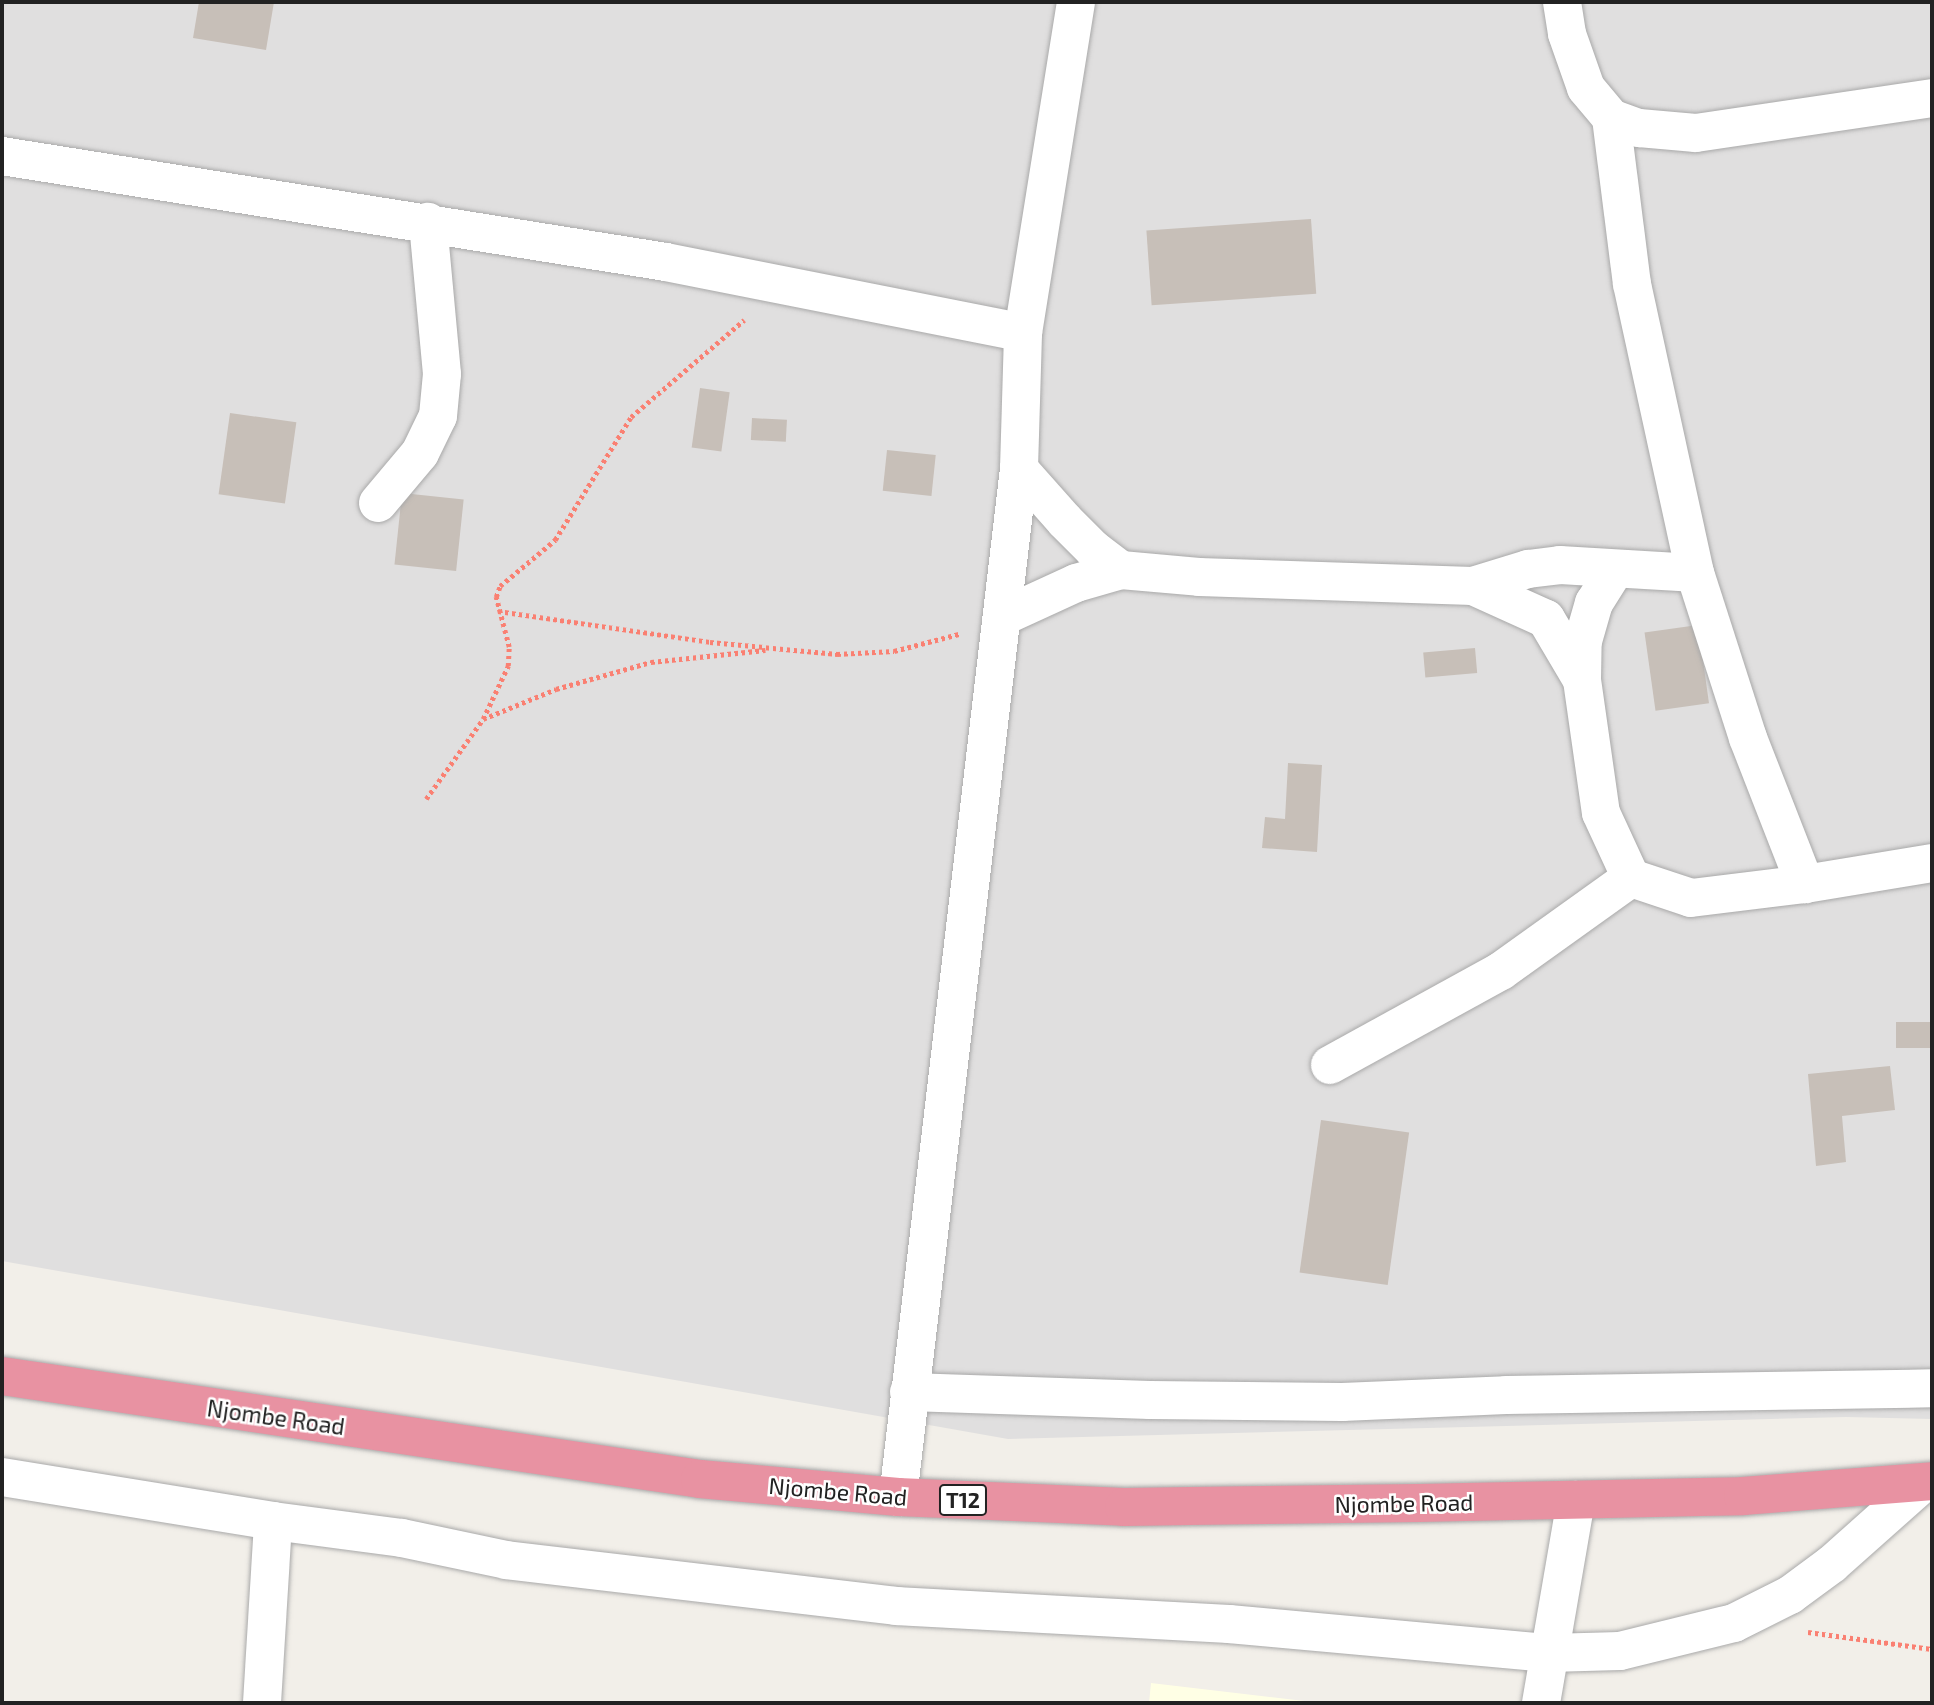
<!DOCTYPE html>
<html>
<head>
<meta charset="utf-8">
<style>
	body { margin:0 }
	#map { position:relative; width:1934px; height:1705px; overflow:hidden; background:#f2efe9; font-family:"Exo 2",sans-serif }
	div>[style] { position:absolute }
	.residential>* { inset:0; background:#e0dfdf }
	.education>* { inset:0; background:#ffffe5 }
	.building>* { inset:0; background:#c7bfb8; transform-origin:0 0 }
	.path>* { height:4.5px; margin-top:-2.25px; transform-origin:0; background:repeating-linear-gradient(90deg,#fa8072 0 3.5px,transparent 0 7px) }
	.roads { filter:drop-shadow(0 0 2px #a9a9a9) drop-shadow(0 0 2px #a9a9a9) }
	.minor>* { height:38px; margin:-19px; padding:0 19px; transform-origin:19px; border-radius:19px; background:#fff }
	.highway>* { height:38px; margin:-19px; padding:0 19px; transform-origin:19px; border-radius:19px; background:#e892a2 }
	span { translate:-50% -50%; white-space:nowrap; text-align:center; line-height:1.15; -webkit-text-stroke:5px #fff; paint-order:stroke }
	.shield-label span { padding:2px 5px; background:#fff; border:2px solid; border-radius:5px; -webkit-text-stroke-width:0 }
	.shield-label { font-size:21px; color:#222; font-weight:700 }
	.street-label { font-size:23px; color:#222 }
	.frame { position:absolute; inset:0; border:4px solid #222; pointer-events:none }
</style>
</head>
<body>
<div id="map">
	<div class="residential">
		<div style="clip-path:polygon(2px 2px,1932px 2px,1932px 1419px,1846px 1417px,1008px 1439px,2px 1261px)"></div>
	</div>
	<div class="education">
		<div style="clip-path:polygon(1151px 1683px,1322px 1703px,1149px 1703px)"></div>
	</div>
	<div class="building">
		<div style="clip-path:polygon(199px 2px,274px 2px,266px 50px,193px 38px)"></div>
		<div style="left:1311px;top:219px;width:75px;height:165px;rotate:86deg"></div>
		<div style="left:700px;top:388px;width:30px;height:60px;rotate:8deg"></div>
		<div style="left:230px;top:413px;width:67px;height:82px;rotate:8deg"></div>
		<div style="left:752px;top:418px;width:35px;height:22px;rotate:3deg"></div>
		<div style="left:887px;top:450px;width:49px;height:41px;rotate:6deg"></div>
		<div style="left:402px;top:493px;width:62px;height:72px;rotate:6deg"></div>
		<div style="left:1698px;top:625px;width:79px;height:54px;rotate:82deg"></div>
		<div style="left:1475px;top:648px;width:25px;height:52px;rotate:85deg"></div>
		<div style="clip-path:polygon(1288px 763px,1322px 765px,1317px 852px,1262px 848px,1265px 817px,1285px 819px)"></div>
		<div style="left:1932px;top:1022px;width:26px;height:36px;rotate:90deg"></div>
		<div style="clip-path:polygon(1890px 1066px,1895px 1110px,1842px 1116px,1846px 1162px,1816px 1166px,1808px 1074px)"></div>
		<div style="left:1321px;top:1120px;width:89px;height:154px;rotate:8deg"></div>
	</div>
	<div class="path">
		<div style="left:498px;top:611px;width:214px;rotate:8.3deg"></div>
		<div style="left:710px;top:642px;width:128px;rotate:5.4deg"></div>
		<div style="left:837px;top:654px;width:57px;rotate:-3deg"></div>
		<div style="left:894px;top:651px;width:67px;rotate:-14.7deg"></div>
		<div style="left:483px;top:719px;width:79px;rotate:-22.3deg"></div>
		<div style="left:556px;top:689px;width:99px;rotate:-15.9deg"></div>
		<div style="left:651px;top:662px;width:115px;rotate:-6deg"></div>
		<div style="left:426px;top:799px;width:98px;rotate:-54.5deg"></div>
		<div style="left:483px;top:719px;width:59px;rotate:-64.7deg"></div>
		<div style="left:508px;top:666px;width:19px;rotate:-87deg"></div>
		<div style="left:509px;top:647px;width:52px;rotate:-104.6deg"></div>
		<div style="left:496px;top:597px;width:12px;rotate:-70deg"></div>
		<div style="left:500px;top:586px;width:72px;rotate:-39.9deg"></div>
		<div style="left:555px;top:540px;width:145px;rotate:-58.3deg"></div>
		<div style="left:631px;top:417px;width:149px;rotate:-40.6deg"></div>
		<div style="left:1808px;top:1632px;width:125px;rotate:7.8deg"></div>
	</div>
	<div class="roads">
		<div class="minor">
			<div style="left:1562px;top:2px;width:32px;rotate:81deg"></div>
			<div style="left:1567px;top:34px;width:57px;rotate:70.6deg"></div>
			<div style="left:1586px;top:88px;width:39px;rotate:50deg"></div>
			<div style="left:1611px;top:118px;width:30px;rotate:20deg"></div>
			<div style="left:1639px;top:128px;width:57px;rotate:5deg"></div>
			<div style="left:1696px;top:133px;width:239px;rotate:-8.4deg"></div>
			<div style="left:1611px;top:118px;width:167px;rotate:82.8deg"></div>
			<div style="left:1632px;top:284px;width:296px;rotate:77.7deg"></div>
			<div style="left:1695px;top:573px;width:173px;rotate:72.2deg"></div>
			<div style="left:1748px;top:738px;width:157px;rotate:68.7deg"></div>
			<div style="left:2px;top:156px;width:672px;rotate:9.07deg"></div>
			<div style="left:666px;top:262px;width:364px;rotate:11.2deg"></div>
			<div style="left:1019px;top:469px;width:69px;rotate:48.5deg"></div>
			<div style="left:1065px;top:521px;width:40px;rotate:45deg"></div>
			<div style="left:1093px;top:549px;width:35px;rotate:37deg"></div>
			<div style="left:378px;top:503px;width:65px;rotate:-50deg"></div>
			<div style="left:420px;top:453px;width:41px;rotate:-64.1deg"></div>
			<div style="left:438px;top:416px;width:42px;rotate:-84.6deg"></div>
			<div style="left:442px;top:374px;width:153px;rotate:-95.3deg"></div>
			<div style="left:1473px;top:586px;width:58px;rotate:-17.2deg"></div>
			<div style="left:1528px;top:569px;width:32px;rotate:-7deg"></div>
			<div style="left:1560px;top:565px;width:135px;rotate:3.4deg"></div>
			<div style="left:1002px;top:617px;width:81px;rotate:-24.7deg"></div>
			<div style="left:1076px;top:583px;width:47px;rotate:-16.1deg"></div>
			<div style="left:1121px;top:570px;width:78px;rotate:5.1deg"></div>
			<div style="left:1199px;top:577px;width:274px;rotate:1.9deg"></div>
			<div style="left:1473px;top:586px;width:80px;rotate:24.3deg"></div>
			<div style="left:1546px;top:619px;width:71px;rotate:59.5deg"></div>
			<div style="left:1582px;top:680px;width:134px;rotate:81.9deg"></div>
			<div style="left:1601px;top:813px;width:72px;rotate:65.2deg"></div>
			<div style="left:1631px;top:878px;width:63px;rotate:18.4deg"></div>
			<div style="left:1691px;top:898px;width:115px;rotate:-7deg"></div>
			<div style="left:1805px;top:884px;width:129px;rotate:-9.4deg"></div>
			<div style="left:1582px;top:680px;width:39px;rotate:-89deg"></div>
			<div style="left:1583px;top:641px;width:40px;rotate:-74deg"></div>
			<div style="left:1594px;top:603px;width:40px;rotate:-58deg"></div>
			<div style="left:1330px;top:1065px;width:195px;rotate:-28.8deg"></div>
			<div style="left:1501px;top:971px;width:160px;rotate:-35.6deg"></div>
			<div style="left:909px;top:1392px;width:241px;rotate:1.9deg"></div>
			<div style="left:1150px;top:1400px;width:192px;rotate:0.6deg"></div>
			<div style="left:1342px;top:1402px;width:164px;rotate:-2.4deg"></div>
			<div style="left:1506px;top:1395px;width:426px;rotate:-0.9deg"></div>
			<div style="left:2px;top:1477px;width:275px;rotate:9.2deg"></div>
			<div style="left:273px;top:1521px;width:130px;rotate:7.5deg"></div>
			<div style="left:402px;top:1538px;width:106px;rotate:11.9deg"></div>
			<div style="left:506px;top:1560px;width:393px;rotate:6.7deg"></div>
			<div style="left:896px;top:1606px;width:333px;rotate:3.1deg"></div>
			<div style="left:1229px;top:1624px;width:321px;rotate:5.2deg"></div>
			<div style="left:1549px;top:1653px;width:71px;rotate:-1.6deg"></div>
			<div style="left:1620px;top:1651px;width:117px;rotate:-13.8deg"></div>
			<div style="left:1734px;top:1623px;width:63px;rotate:-26.6deg"></div>
			<div style="left:1790px;top:1595px;width:52px;rotate:-36.4deg"></div>
			<div style="left:1832px;top:1564px;width:122px;rotate:-41.7deg"></div>
			<div style="left:898px;top:1497px;width:1035px;rotate:-83.29deg"></div>
			<div style="left:1019px;top:469px;width:136px;rotate:-88.3deg"></div>
			<div style="left:1023px;top:333px;width:335px;rotate:-80.9deg"></div>
			<div style="left:262px;top:1703px;width:182px;rotate:-86.5deg"></div>
			<div style="left:1541px;top:1703px;width:206px;rotate:-80.2deg"></div>
		</div>
		<div class="highway">
			<div style="left:2px;top:1376px;width:706px;rotate:8.39deg"></div>
			<div style="left:700px;top:1479px;width:199px;rotate:5.2deg"></div>
			<div style="left:898px;top:1497px;width:226px;rotate:2.5deg"></div>
			<div style="left:1124px;top:1507px;width:294px;rotate:-0.8deg"></div>
			<div style="left:1418px;top:1503px;width:325px;rotate:-1.2deg"></div>
			<div style="left:1743px;top:1496px;width:190px;rotate:-4.5deg"></div>
		</div>
	</div>
	<div class="shield-label">
		<span style="left:963px;top:1500px">T12</span>
	</div>
	<div class="street-label">
		<span style="left:276px;top:1417px;rotate:8deg">Njombe Road</span>
		<span style="left:838px;top:1491px;rotate:5deg">Njombe Road</span>
		<span style="left:1404px;top:1503px;rotate:-1deg">Njombe Road</span>
	</div>
	<div class="frame"></div>
</div>
</body>
</html>
